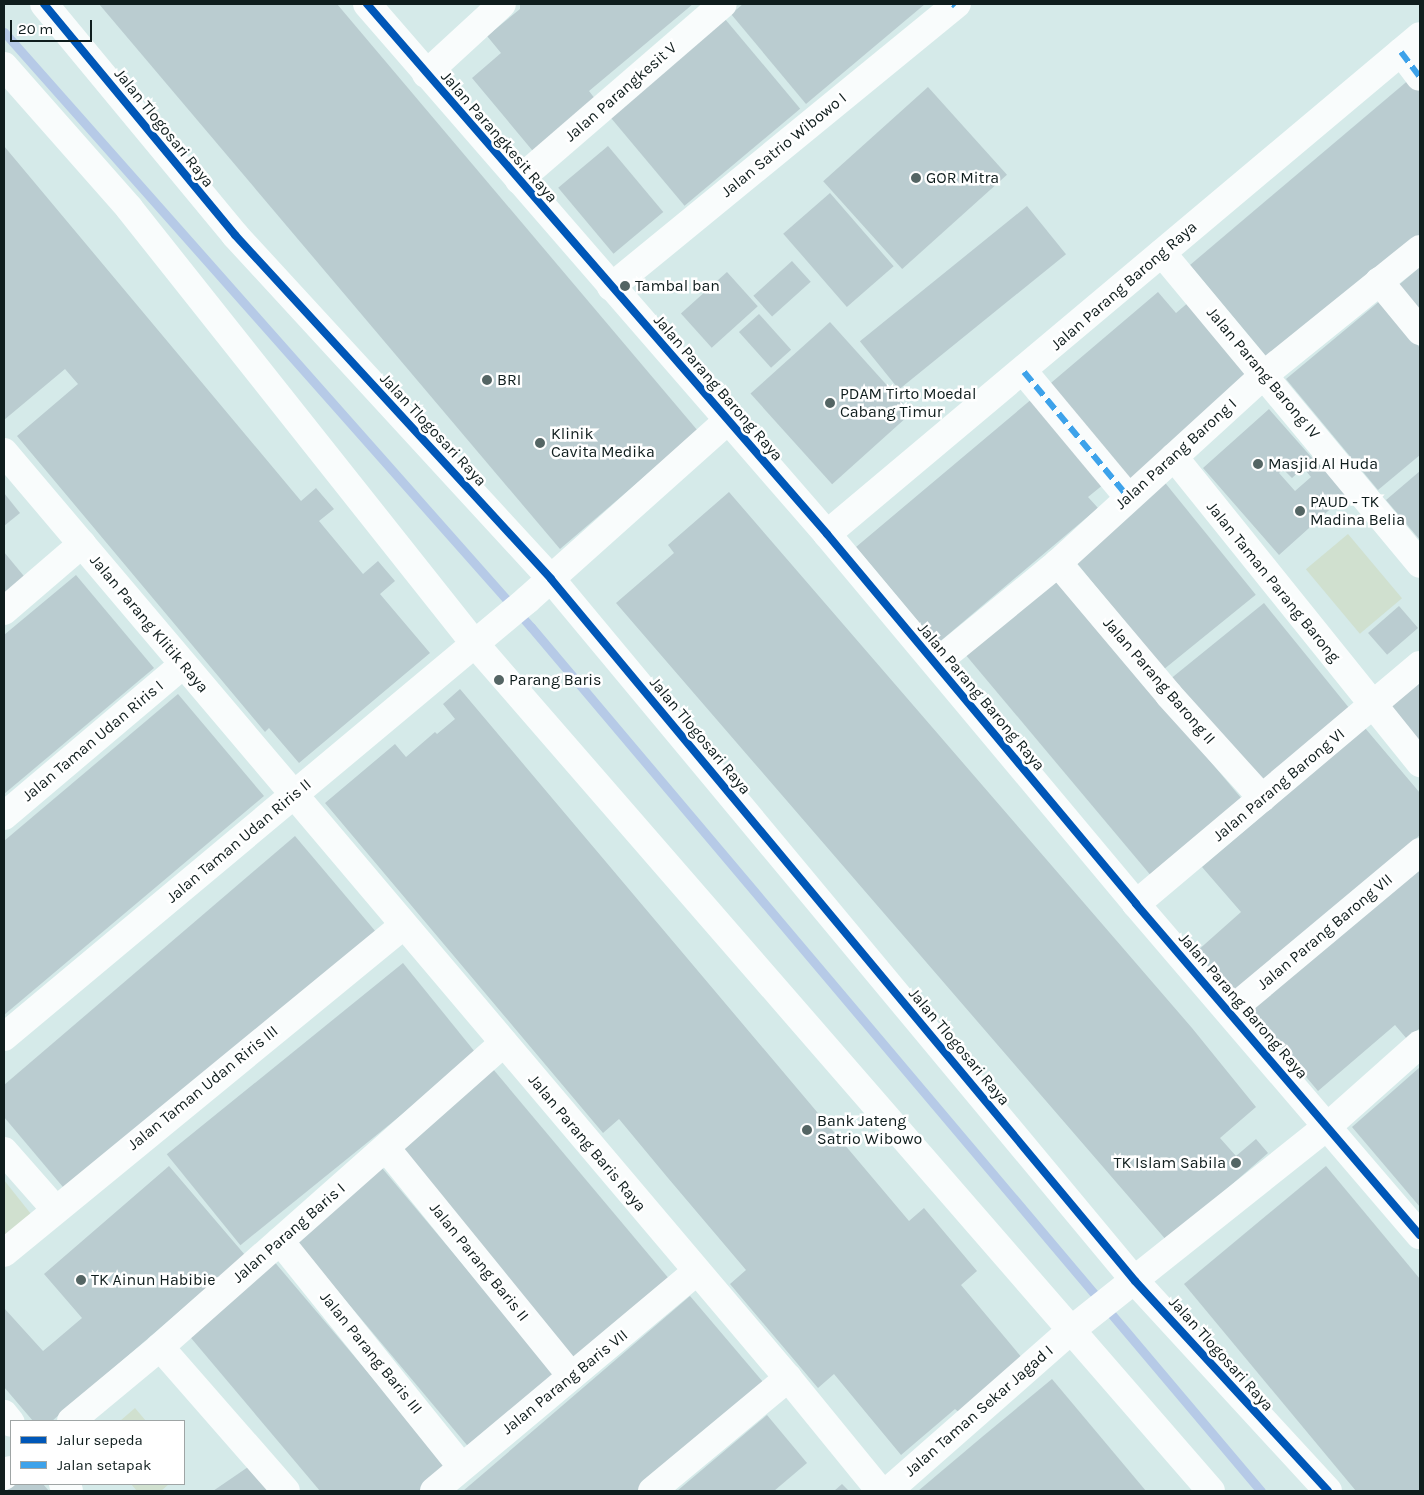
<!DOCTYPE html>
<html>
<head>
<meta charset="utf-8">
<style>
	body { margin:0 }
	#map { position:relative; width:1424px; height:1495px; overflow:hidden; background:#d5eae9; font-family:Karla,sans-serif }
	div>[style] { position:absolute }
	.green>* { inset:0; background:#d0e0cf; transform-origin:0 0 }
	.stream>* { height:9px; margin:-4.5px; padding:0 4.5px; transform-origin:4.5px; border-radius:4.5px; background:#b6cae7 }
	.building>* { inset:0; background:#baccd0; transform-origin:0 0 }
	.street>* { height:28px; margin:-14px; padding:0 14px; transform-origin:14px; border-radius:14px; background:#f9fcfc }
	.secondary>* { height:28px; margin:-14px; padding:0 14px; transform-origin:14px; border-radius:14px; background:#f9fcfc }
	.quiet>* { height:6px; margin-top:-3px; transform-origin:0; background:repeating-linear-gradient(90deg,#3da2ea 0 12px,transparent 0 18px) }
	.cycleway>* { height:8px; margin:-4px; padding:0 4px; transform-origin:4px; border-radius:4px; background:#0057b8 }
	.dots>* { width:14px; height:14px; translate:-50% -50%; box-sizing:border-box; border:2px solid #fff; border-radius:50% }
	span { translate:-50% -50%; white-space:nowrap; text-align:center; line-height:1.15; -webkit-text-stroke:5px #fff; paint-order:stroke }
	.street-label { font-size:16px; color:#0f1d1d }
	.poi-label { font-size:16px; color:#0f1d1d }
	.left { translate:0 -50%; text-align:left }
	.right { translate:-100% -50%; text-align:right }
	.frame { position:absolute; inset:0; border:5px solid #0f1d1d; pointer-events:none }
	.legend { position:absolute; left:10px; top:1420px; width:175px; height:65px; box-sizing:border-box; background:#fff; border:1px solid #9fa5a5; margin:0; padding:6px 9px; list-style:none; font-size:15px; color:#0f1d1d }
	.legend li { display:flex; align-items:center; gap:10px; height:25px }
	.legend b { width:25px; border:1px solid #9fa5a5 }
	.scale { position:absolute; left:10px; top:20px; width:82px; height:22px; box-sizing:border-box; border:2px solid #0f1d1d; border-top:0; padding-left:6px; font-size:15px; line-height:18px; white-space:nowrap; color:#0f1d1d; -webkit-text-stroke:4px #fff; paint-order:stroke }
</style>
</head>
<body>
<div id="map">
	<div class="green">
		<div style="left:1348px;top:534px;width:84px;height:55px;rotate:50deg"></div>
		<div style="clip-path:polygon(4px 1180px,31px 1214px,4px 1237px)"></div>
		<div style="clip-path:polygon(135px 1408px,146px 1421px,120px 1421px)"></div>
		<div style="clip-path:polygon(131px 1484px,169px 1484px,161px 1491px,137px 1491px)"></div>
	</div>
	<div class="stream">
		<div style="left:4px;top:32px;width:795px;rotate:48.47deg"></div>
		<div style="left:531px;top:627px;width:1131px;rotate:49.81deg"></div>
	</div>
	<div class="building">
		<div style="clip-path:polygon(99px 4px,337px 4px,698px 431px,560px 549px)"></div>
		<div style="clip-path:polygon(520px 4px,693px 4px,589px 91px,599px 104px,537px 156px,472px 78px,501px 53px,487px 36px,520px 9px)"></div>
		<div style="clip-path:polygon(743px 4px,925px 4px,806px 104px,731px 14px)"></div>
		<div style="left:725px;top:19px;width:117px;height:151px;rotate:50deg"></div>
		<div style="clip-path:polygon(1411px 78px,1420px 89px,1420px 235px,1271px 362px,1190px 265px)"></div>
		<div style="left:928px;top:87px;width:118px;height:141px;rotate:48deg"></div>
		<div style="clip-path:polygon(4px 146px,301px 501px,316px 488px,334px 509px,319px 521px,363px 574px,378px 561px,395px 581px,380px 594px,430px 653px,299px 763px,269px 728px,265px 732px,17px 436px,78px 384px,65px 369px,4px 420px)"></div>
		<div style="left:608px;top:146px;width:86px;height:65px;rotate:50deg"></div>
		<div style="left:830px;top:193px;width:97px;height:62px;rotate:49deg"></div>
		<div style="left:1027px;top:206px;width:62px;height:215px;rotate:51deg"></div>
		<div style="left:792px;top:261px;width:28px;height:52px;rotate:48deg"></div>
		<div style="clip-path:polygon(1420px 267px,1420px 321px,1394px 289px)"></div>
		<div style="left:727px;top:272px;width:46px;height:62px;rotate:48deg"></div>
		<div style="clip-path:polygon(1158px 292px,1176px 313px,1190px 301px,1253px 377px,1126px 484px,1045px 388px)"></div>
		<div style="clip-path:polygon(1381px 300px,1420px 348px,1420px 455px,1378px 490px,1286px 379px)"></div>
		<div style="left:759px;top:314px;width:48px;height:27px;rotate:48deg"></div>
		<div style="left:830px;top:322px;width:122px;height:107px;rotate:48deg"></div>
		<div style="clip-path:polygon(1039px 393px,1109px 480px,1088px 497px,1098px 508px,937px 644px,856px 547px)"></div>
		<div style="clip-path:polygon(1269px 409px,1313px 459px,1292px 478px,1283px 469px,1279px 473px,1295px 491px,1311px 477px,1306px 471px,1317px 460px,1347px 494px,1279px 555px,1203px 468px)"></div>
		<div style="clip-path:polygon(1420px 471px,1420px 540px,1386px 500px)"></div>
		<div style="left:1162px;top:479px;width:149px;height:119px;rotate:51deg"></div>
		<div style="clip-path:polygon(729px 492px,1192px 1028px,1256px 1107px,1220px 1138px,1236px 1156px,1256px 1139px,1268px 1153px,1167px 1241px,616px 603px,674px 553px,668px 545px)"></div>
		<div style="clip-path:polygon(4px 493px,20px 513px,4px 526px)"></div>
		<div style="clip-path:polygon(4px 552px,28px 581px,4px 601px)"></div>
		<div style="clip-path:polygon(76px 575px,154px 668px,4px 794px,4px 635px)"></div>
		<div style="left:1054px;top:575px;width:297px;height:119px;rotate:50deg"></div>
		<div style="left:1264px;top:603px;width:142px;height:119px;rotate:51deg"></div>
		<div style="left:1399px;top:606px;width:29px;height:41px;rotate:49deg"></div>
		<div style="clip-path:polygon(1420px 680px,1420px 748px,1387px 709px)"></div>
		<div style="clip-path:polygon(460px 689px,909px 1221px,924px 1208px,977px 1271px,961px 1285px,1023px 1359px,960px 1413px,955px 1409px,901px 1455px,834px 1374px,818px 1388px,730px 1284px,746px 1270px,668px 1178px,619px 1119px,603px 1133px,325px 803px,395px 744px,406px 757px,435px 732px,437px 734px,455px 719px,443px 704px)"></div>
		<div style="clip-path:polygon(178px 694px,264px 796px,4px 1015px,4px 841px)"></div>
		<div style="clip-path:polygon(1365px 728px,1420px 793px,1420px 835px,1234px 996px,1196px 952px,1241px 912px,1202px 867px)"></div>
		<div style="clip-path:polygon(295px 836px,376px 932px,68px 1193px,4px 1117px,4px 1085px)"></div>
		<div style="clip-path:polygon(1420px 863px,1420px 1028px,1407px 1039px,1395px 1025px,1318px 1091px,1249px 1009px)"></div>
		<div style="left:403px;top:963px;width:117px;height:304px;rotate:51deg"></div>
		<div style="clip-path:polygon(1420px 1067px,1420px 1207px,1352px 1127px)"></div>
		<div style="left:493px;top:1069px;width:278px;height:125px;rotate:50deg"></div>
		<div style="clip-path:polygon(169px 1166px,245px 1255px,52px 1421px,33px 1421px,4px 1387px,4px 1308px,43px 1351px,55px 1341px,82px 1318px,44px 1274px)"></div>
		<div style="clip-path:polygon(1326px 1166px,1420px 1279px,1420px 1491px,1356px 1491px,1184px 1284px)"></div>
		<div style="left:382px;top:1168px;width:272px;height:113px;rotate:50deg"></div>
		<div style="clip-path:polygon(272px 1259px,448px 1467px,419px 1491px,320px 1491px,186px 1332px)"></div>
		<div style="clip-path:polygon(690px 1296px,763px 1382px,637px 1491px,463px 1491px)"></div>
		<div style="clip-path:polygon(1052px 1379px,1146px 1491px,918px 1491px,982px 1437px)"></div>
		<div style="clip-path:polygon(767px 1415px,807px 1463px,774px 1491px,677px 1491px)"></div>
		<div style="clip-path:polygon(251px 1465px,269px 1491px,213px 1491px)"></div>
		<div style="clip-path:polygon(15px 1484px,43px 1484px,49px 1491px,6px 1491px)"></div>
		<div style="clip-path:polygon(842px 1484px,849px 1491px,834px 1491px)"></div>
	</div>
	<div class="street">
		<div style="left:367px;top:4px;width:702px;rotate:49.04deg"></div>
		<div style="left:827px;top:534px;width:482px;rotate:50.1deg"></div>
		<div style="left:1136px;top:904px;width:436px;rotate:49.4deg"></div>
		<div style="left:1401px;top:52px;width:31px;rotate:53deg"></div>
		<div style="left:426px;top:74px;width:103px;rotate:-42.6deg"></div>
		<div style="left:519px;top:180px;width:269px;rotate:-40.8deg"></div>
		<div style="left:1162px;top:253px;width:404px;rotate:50.3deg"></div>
		<div style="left:1379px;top:281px;width:65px;rotate:50.6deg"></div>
		<div style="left:611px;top:287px;width:447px;rotate:-39.3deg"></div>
		<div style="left:1024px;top:372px;width:163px;rotate:50.2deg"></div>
		<div style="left:4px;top:452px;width:1213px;rotate:49.75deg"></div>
		<div style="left:788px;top:1378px;width:146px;rotate:50.8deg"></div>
		<div style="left:1174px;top:457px;width:393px;rotate:51.2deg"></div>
		<div style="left:827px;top:534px;width:774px;rotate:-40.02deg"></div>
		<div style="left:1058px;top:563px;width:172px;rotate:49.9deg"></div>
		<div style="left:1169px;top:695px;width:139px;rotate:47.9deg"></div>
		<div style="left:4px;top:611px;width:103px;rotate:-40.7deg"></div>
		<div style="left:936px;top:663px;width:158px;rotate:-39.3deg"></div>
		<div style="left:1058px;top:563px;width:280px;rotate:-42.4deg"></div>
		<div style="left:1265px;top:374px;width:199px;rotate:-38.9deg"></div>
		<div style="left:4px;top:816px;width:234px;rotate:-40.2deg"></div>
		<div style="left:1136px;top:904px;width:371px;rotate:-40.1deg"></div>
		<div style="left:1230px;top:1011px;width:248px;rotate:-39.9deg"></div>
		<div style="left:4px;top:1037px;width:682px;rotate:-39.88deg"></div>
		<div style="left:527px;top:600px;width:270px;rotate:-41.8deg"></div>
		<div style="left:386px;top:1148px;width:294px;rotate:50.9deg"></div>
		<div style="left:4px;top:1151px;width:77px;rotate:48.7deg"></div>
		<div style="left:280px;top:1241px;width:289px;rotate:51.2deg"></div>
		<div style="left:4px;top:1253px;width:517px;rotate:-39.35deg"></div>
		<div style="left:160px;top:1347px;width:191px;rotate:48.8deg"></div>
		<div style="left:4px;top:1414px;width:11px;rotate:52deg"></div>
		<div style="left:71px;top:1421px;width:116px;rotate:-39.7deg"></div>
		<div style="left:160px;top:1347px;width:459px;rotate:-41.5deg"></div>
		<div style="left:4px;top:1476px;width:9px;rotate:-41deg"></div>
		<div style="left:63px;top:1484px;width:9px;rotate:49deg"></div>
		<div style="left:434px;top:1491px;width:341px;rotate:-39.9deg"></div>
		<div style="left:652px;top:1491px;width:177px;rotate:-39.7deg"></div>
		<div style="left:888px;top:1491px;width:242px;rotate:-41.3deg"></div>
		<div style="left:1070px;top:1331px;width:330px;rotate:-38.5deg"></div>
		<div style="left:1328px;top:1126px;width:123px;rotate:-41.7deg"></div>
	</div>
	<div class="secondary">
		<div style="left:44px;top:4px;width:300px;rotate:50.4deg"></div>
		<div style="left:235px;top:235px;width:467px;rotate:47.4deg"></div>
		<div style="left:551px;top:579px;width:913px;rotate:50.24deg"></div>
		<div style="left:1135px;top:1281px;width:285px;rotate:47.4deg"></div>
		<div style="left:4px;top:66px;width:189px;rotate:48.6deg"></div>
		<div style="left:129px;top:208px;width:557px;rotate:51.57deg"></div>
		<div style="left:475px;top:644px;width:1122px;rotate:49.01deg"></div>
	</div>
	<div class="quiet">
		<div style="left:953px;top:4px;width:3px;rotate:45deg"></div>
		<div style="left:1401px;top:52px;width:31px;rotate:53deg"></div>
		<div style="left:1024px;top:372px;width:163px;rotate:50.2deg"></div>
	</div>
	<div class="cycleway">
		<div style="left:44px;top:4px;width:300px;rotate:50.4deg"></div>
		<div style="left:235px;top:235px;width:467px;rotate:47.4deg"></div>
		<div style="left:551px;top:579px;width:913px;rotate:50.24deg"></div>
		<div style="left:1135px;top:1281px;width:285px;rotate:47.4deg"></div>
		<div style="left:367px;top:4px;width:702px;rotate:49.04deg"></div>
		<div style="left:827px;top:534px;width:482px;rotate:50.1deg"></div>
		<div style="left:1136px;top:904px;width:436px;rotate:49.4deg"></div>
	</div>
	<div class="dots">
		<div style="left:916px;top:178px;background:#546564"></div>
		<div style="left:625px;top:286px;background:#546564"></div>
		<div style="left:487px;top:380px;background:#546564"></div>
		<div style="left:830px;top:403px;background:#546564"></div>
		<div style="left:540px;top:443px;background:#546564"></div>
		<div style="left:1258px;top:464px;background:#546564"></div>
		<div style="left:1300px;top:511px;background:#546564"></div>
		<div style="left:499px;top:680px;background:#546564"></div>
		<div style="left:807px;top:1130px;background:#546564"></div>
		<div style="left:1236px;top:1163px;background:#546564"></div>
		<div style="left:81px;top:1280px;background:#546564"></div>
	</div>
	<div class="street-label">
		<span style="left:621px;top:92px;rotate:-41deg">Jalan Parangkesit V</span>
		<span style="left:164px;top:128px;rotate:51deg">Jalan Tlogosari Raya</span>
		<span style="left:499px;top:137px;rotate:49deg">Jalan Parangkesit Raya</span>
		<span style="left:784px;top:145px;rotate:-39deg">Jalan Satrio Wibowo I</span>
		<span style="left:1124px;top:286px;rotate:-41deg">Jalan Parang Barong Raya</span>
		<span style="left:1263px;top:373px;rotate:50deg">Jalan Parang Barong IV</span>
		<span style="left:718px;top:388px;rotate:49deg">Jalan Parang Barong Raya</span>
		<span style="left:433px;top:430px;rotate:47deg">Jalan Tlogosari Raya</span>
		<span style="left:1176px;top:454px;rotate:-42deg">Jalan Parang Barong I</span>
		<span style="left:1273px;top:582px;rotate:51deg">Jalan Taman Parang Barong</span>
		<span style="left:149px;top:624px;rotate:50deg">Jalan Parang Klitik Raya</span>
		<span style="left:1159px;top:681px;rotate:49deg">Jalan Parang Barong II</span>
		<span style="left:981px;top:697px;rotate:50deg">Jalan Parang Barong Raya</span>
		<span style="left:700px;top:736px;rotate:50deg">Jalan Tlogosari Raya</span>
		<span style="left:93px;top:741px;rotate:-40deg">Jalan Taman Udan Riris I</span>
		<span style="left:1279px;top:785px;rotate:-40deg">Jalan Parang Barong VI</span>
		<span style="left:239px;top:841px;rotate:-40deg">Jalan Taman Udan Riris II</span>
		<span style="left:1325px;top:932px;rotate:-40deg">Jalan Parang Barong VII</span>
		<span style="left:1243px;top:1006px;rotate:49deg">Jalan Parang Barong Raya</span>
		<span style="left:959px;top:1047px;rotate:50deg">Jalan Tlogosari Raya</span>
		<span style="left:203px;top:1088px;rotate:-39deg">Jalan Taman Udan Riris III</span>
		<span style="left:587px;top:1143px;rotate:50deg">Jalan Parang Baris Raya</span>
		<span style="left:289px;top:1233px;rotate:-41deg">Jalan Parang Baris I</span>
		<span style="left:479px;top:1262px;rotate:51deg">Jalan Parang Baris II</span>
		<span style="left:371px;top:1353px;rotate:51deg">Jalan Parang Baris III</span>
		<span style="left:1221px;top:1354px;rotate:48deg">Jalan Tlogosari Raya</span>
		<span style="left:565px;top:1382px;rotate:-39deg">Jalan Parang Baris VII</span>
		<span style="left:979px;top:1411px;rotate:-41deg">Jalan Taman Sekar Jagad I</span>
	</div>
	<div class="poi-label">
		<span class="left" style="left:926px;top:178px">GOR Mitra</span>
		<span class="left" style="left:635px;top:286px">Tambal ban</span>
		<span class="left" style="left:497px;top:380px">BRI</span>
		<span class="left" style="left:840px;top:403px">PDAM Tirto Moedal<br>Cabang Timur</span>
		<span class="left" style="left:551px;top:443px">Klinik<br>Cavita Medika</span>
		<span class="left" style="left:1268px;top:464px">Masjid Al Huda</span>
		<span class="left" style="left:1310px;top:511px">PAUD - TK<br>Madina Belia</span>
		<span class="left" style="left:509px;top:680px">Parang Baris</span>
		<span class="left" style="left:817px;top:1130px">Bank Jateng<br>Satrio Wibowo</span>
		<span class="right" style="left:1226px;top:1163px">TK Islam Sabila</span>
		<span class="left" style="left:91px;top:1280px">TK Ainun Habibie</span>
	</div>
	<div class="frame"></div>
	<ul class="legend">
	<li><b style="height:6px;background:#0057b8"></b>Jalur sepeda</li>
	<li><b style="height:6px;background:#3da2ea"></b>Jalan setapak</li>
	</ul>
	<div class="scale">20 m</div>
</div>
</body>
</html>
